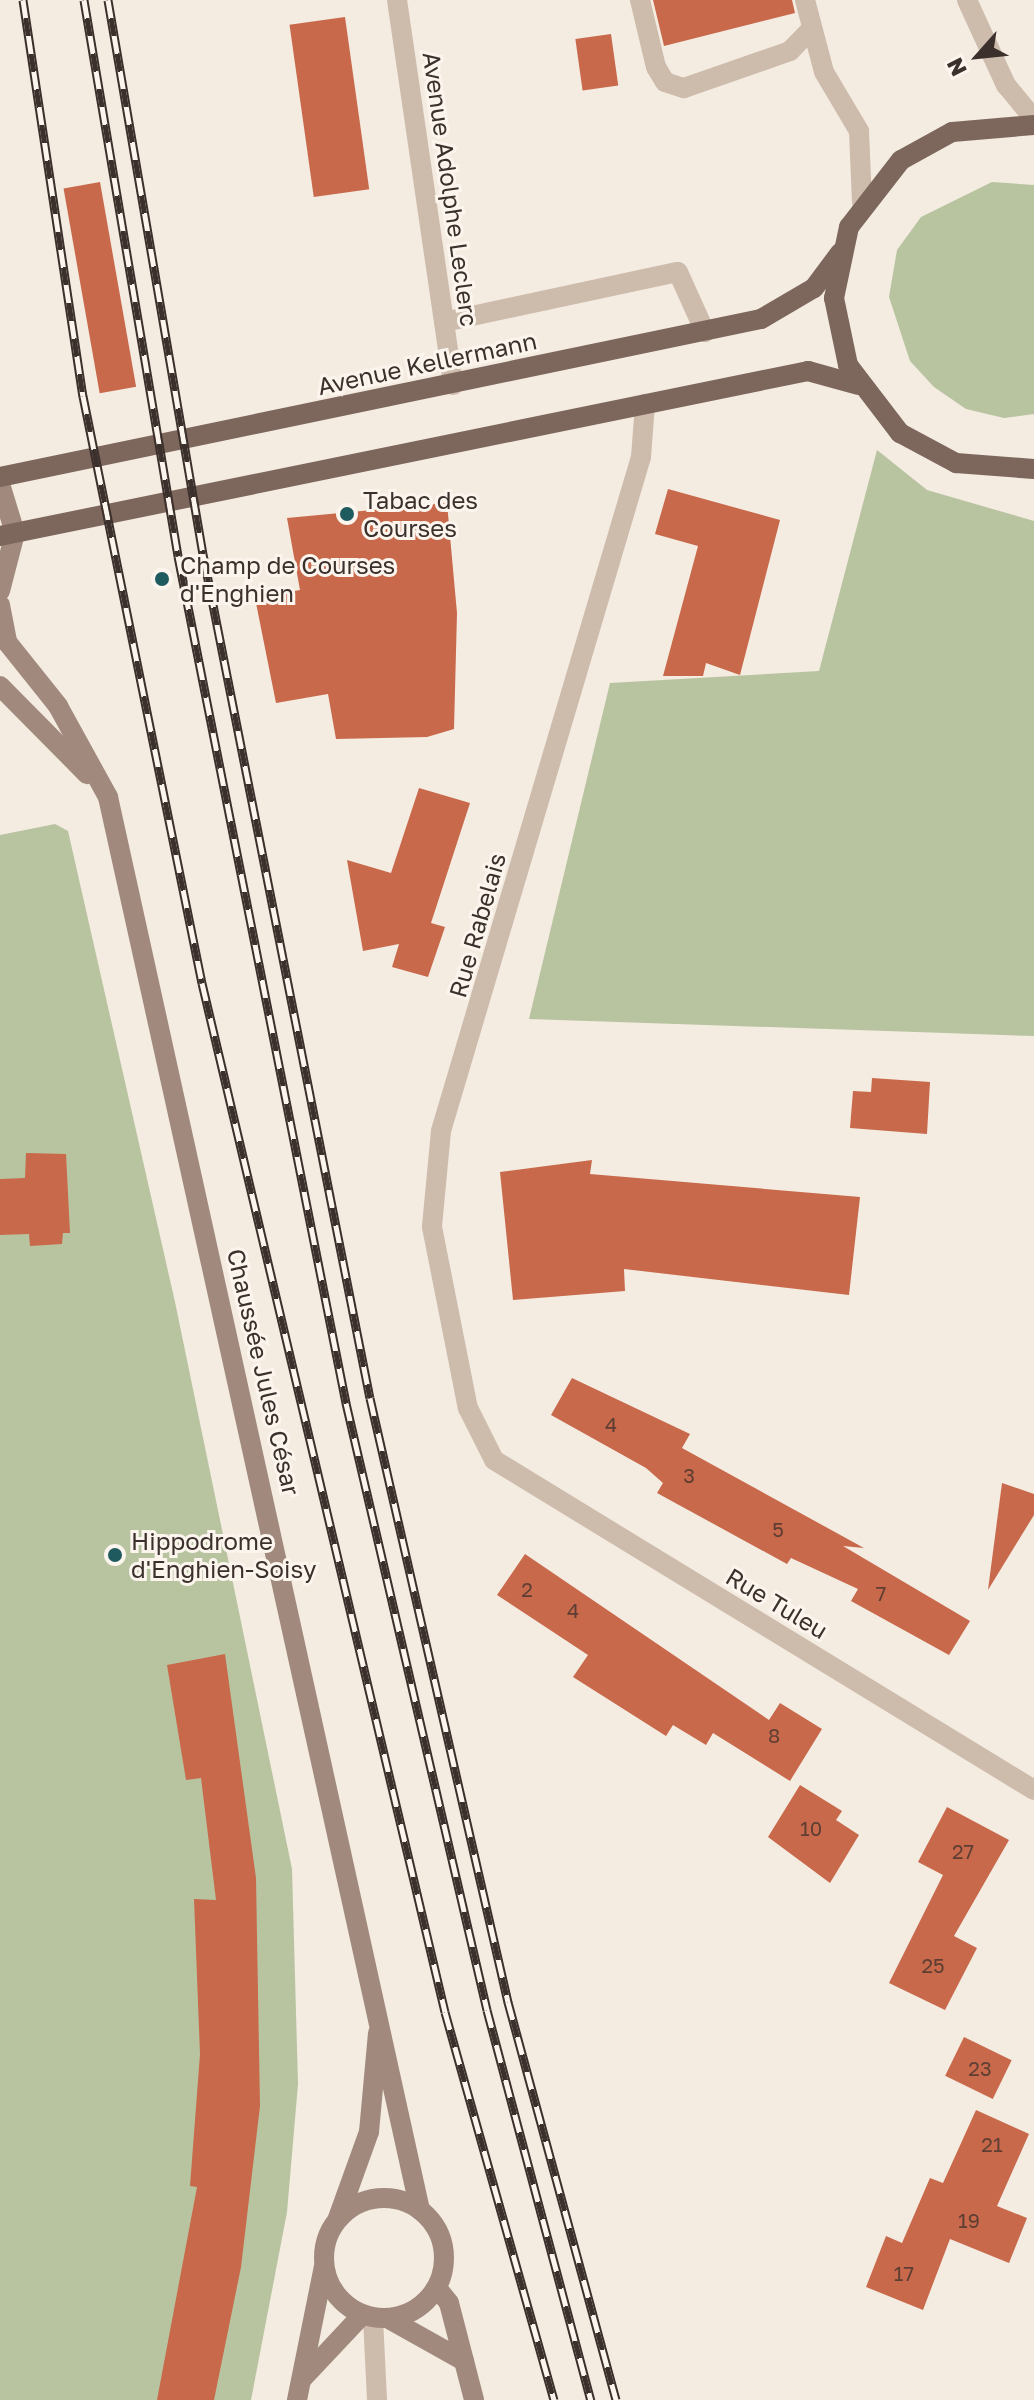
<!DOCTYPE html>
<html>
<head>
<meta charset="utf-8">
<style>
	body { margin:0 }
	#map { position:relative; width:1034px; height:2400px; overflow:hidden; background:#f4ebe1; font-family:"Golos Text",sans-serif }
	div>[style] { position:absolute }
	.green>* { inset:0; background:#b8c4a0 }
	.building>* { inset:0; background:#c8694b; transform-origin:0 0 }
	.lane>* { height:20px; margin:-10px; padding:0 10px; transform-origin:10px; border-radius:10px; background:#cdbbac }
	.street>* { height:20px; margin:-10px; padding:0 10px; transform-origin:10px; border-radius:10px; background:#cdbbac }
	.secondary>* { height:20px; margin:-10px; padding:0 10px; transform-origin:10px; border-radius:10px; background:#a18a7d }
	.secondary>.ring { margin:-10px; padding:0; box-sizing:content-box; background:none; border:20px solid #a18a7d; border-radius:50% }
	.primary>* { height:20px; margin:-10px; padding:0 10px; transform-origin:10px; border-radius:10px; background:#7d675c }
	.rail>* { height:9px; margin-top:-4.5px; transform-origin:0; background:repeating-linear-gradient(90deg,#fbf5ee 0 18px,#3b302b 0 36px); box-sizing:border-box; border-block:2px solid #3b302b }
	.dots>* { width:22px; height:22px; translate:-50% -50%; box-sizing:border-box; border:4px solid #fbf5ee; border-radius:50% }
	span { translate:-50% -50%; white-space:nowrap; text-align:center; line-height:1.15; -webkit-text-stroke:6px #fbf5ee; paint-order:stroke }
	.number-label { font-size:20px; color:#5e3e33 }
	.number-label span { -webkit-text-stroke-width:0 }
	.street-label { font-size:24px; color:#3b302b }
	.poi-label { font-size:24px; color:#3b302b }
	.left { translate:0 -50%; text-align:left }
	.north { position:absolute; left:938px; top:16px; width:80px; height:80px; -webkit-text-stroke:6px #fbf5ee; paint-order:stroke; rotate:243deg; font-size:22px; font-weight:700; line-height:32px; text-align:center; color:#3b302b }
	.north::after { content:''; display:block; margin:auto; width:28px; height:36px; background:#3b302b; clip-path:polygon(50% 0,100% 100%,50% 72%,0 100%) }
</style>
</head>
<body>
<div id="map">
	<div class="green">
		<div style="clip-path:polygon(992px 182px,1034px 185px,1034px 414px,1004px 418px,966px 409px,934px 387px,910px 361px,889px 297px,897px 250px,921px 217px)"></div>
		<div style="clip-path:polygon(877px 450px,927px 490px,1034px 521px,1034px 1036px,529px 1019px,610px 683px,819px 671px)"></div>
		<div style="clip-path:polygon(55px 824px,68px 831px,175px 1302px,292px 1869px,298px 2084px,287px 2212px,251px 2400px,0 2400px,0 835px)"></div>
	</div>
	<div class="building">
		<div style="clip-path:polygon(653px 0,792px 0,795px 13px,664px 46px)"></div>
		<div style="left:345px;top:17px;width:174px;height:56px;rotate:82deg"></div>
		<div style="left:611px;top:34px;width:52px;height:36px;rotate:82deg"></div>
		<div style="left:100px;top:182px;width:208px;height:37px;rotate:80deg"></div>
		<div style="clip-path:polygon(668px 489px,780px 520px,740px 675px,706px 663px,703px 676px,663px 676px,698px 546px,655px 534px)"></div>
		<div style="clip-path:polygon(447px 503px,457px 613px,454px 729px,427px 737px,336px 739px,328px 694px,276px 703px,255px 598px,300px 590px,287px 518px)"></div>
		<div style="clip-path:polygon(419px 788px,470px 803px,431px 923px,445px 927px,428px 977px,392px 967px,399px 944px,363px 951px,347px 860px,391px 873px)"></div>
		<div style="clip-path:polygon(872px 1078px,930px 1082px,927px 1134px,850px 1128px,853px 1091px,871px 1092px)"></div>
		<div style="clip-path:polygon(26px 1153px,66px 1154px,70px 1233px,63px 1233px,62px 1244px,30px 1246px,29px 1234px,0 1235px,0 1179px,25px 1178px)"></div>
		<div style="clip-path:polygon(592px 1160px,590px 1174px,860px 1197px,849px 1295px,624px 1269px,625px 1291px,513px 1300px,500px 1172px)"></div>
		<div style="clip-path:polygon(572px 1378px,690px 1434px,682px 1448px,864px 1548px,843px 1546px,970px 1621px,949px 1655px,851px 1601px,858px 1589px,791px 1558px,787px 1564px,657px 1493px,663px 1483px,646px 1468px,551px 1415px)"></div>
		<div style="clip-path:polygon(1002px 1483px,1034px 1494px,1034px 1515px,988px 1590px)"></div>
		<div style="clip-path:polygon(525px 1554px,769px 1720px,780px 1703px,822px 1729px,790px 1781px,713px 1733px,706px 1745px,673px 1725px,666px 1736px,573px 1677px,588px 1655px,497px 1595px)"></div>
		<div style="clip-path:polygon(225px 1654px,256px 1878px,260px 2106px,241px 2267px,214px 2400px,157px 2400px,197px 2187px,190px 2186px,200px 2054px,194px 1899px,216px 1900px,201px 1778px,186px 1780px,167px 1665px)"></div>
		<div style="clip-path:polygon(800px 1785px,842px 1811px,836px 1820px,859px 1835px,830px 1883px,768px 1837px)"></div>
		<div style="clip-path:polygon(947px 1807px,1009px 1840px,954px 1936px,977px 1948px,945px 2010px,889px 1983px,943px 1875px,918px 1862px)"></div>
		<div style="left:964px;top:2037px;width:53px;height:43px;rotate:26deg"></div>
		<div style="clip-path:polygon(976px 2110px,1029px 2134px,997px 2206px,1027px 2218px,1009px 2263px,950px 2239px,923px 2310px,866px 2287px,886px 2236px,902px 2243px,930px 2178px,943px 2183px)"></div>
	</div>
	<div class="lane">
		<div style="left:640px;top:0;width:69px;rotate:76.6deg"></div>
		<div style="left:656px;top:67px;width:17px;rotate:59deg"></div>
		<div style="left:665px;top:82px;width:20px;rotate:18deg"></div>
		<div style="left:684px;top:88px;width:112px;rotate:-19.2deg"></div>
		<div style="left:790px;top:51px;width:29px;rotate:-46deg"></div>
		<div style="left:805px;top:0;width:74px;rotate:75.2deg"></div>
		<div style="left:824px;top:72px;width:69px;rotate:59.3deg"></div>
		<div style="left:859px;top:131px;width:72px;rotate:87.6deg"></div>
		<div style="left:967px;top:0;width:94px;rotate:65.4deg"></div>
		<div style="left:1006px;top:85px;width:44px;rotate:50.5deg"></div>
		<div style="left:444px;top:322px;width:239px;rotate:-12.1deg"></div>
		<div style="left:678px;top:272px;width:66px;rotate:65.8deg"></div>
		<div style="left:373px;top:2318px;width:82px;rotate:87.2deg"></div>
	</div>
	<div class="street">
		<div style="left:397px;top:0;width:389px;rotate:81.7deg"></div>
		<div style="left:645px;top:404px;width:53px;rotate:94.3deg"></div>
		<div style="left:641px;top:457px;width:703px;rotate:106.53deg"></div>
		<div style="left:441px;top:1131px;width:96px;rotate:95.4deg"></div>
		<div style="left:432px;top:1227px;width:185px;rotate:78.8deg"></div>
		<div style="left:468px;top:1408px;width:58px;rotate:63.4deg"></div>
		<div style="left:494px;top:1460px;width:633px;rotate:31.43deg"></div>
	</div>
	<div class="secondary">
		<div style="left:0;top:484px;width:51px;rotate:73deg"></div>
		<div style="left:15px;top:533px;width:60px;rotate:104.5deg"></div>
		<div style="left:0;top:605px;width:38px;rotate:79deg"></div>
		<div style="left:7px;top:642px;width:82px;rotate:51.4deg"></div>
		<div style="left:58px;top:706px;width:104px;rotate:61.2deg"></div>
		<div style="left:108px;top:797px;width:1447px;rotate:77.55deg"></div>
		<div style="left:0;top:686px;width:124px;rotate:45.3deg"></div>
		<div class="ring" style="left:324px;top:2198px;width:100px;height:100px"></div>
		<div style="left:338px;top:2218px;width:91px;rotate:-70.2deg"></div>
		<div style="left:369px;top:2132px;width:99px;rotate:-84.8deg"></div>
		<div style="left:437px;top:2288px;width:19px;rotate:51deg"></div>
		<div style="left:449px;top:2303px;width:100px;rotate:75.5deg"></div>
		<div style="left:389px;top:2319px;width:86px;rotate:29.2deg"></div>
		<div style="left:302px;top:2379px;width:88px;rotate:-46.8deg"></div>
		<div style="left:297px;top:2400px;width:137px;rotate:-78.6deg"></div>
	</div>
	<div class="primary">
		<div style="left:1034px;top:125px;width:82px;rotate:175.1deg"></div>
		<div style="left:952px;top:132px;width:58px;rotate:151.2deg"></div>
		<div style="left:901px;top:160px;width:85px;rotate:127.8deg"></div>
		<div style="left:849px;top:227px;width:73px;rotate:101.9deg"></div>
		<div style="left:834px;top:298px;width:68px;rotate:78.2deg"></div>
		<div style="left:848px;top:365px;width:86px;rotate:52.6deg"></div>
		<div style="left:900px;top:433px;width:64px;rotate:28.2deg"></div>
		<div style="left:956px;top:463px;width:78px;rotate:4.4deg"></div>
		<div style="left:0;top:477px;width:777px;rotate:-11.73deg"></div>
		<div style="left:761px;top:319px;width:61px;rotate:-30.3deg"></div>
		<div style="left:814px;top:288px;width:44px;rotate:-53.4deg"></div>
		<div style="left:0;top:536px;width:825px;rotate:-11.54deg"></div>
		<div style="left:808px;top:371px;width:52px;rotate:15.6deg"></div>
	</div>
	<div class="rail">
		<div style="left:23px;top:0;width:401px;rotate:81.4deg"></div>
		<div style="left:83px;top:396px;width:599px;rotate:78.54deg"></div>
		<div style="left:202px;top:983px;width:1057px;rotate:76.71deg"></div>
		<div style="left:445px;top:2012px;width:403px;rotate:74.3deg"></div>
		<div style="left:84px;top:0;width:564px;rotate:80.4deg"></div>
		<div style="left:178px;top:556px;width:864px;rotate:78.78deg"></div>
		<div style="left:346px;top:1403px;width:623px;rotate:76.92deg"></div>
		<div style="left:487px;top:2010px;width:404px;rotate:75.1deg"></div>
		<div style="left:108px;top:0;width:562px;rotate:80.27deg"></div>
		<div style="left:203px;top:554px;width:860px;rotate:78.81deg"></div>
		<div style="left:370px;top:1398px;width:620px;rotate:77.13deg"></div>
		<div style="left:508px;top:2002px;width:412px;rotate:74.8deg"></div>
	</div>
	<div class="dots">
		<div style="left:347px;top:514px;background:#1f5a5e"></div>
		<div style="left:162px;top:579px;background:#1f5a5e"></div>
		<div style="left:115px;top:1555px;background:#1f5a5e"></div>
	</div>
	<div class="number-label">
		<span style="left:611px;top:1424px">4</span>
		<span style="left:689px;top:1475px">3</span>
		<span style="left:778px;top:1529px">5</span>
		<span style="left:527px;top:1589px">2</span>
		<span style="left:881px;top:1593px">7</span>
		<span style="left:573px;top:1610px">4</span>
		<span style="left:774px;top:1735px">8</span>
		<span style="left:811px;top:1828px">10</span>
		<span style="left:963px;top:1851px">27</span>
		<span style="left:933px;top:1965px">25</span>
		<span style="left:980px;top:2068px">23</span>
		<span style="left:992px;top:2144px">21</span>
		<span style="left:969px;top:2220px">19</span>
		<span style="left:904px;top:2273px">17</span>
	</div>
	<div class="street-label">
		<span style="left:451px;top:189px;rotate:82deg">Avenue Adolphe Leclerc</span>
		<span style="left:427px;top:363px;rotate:-12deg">Avenue Kellermann</span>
		<span style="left:477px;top:925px;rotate:-74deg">Rue Rabelais</span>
		<span style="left:264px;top:1372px;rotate:77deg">Chaussée Jules César</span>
		<span style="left:777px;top:1603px;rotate:31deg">Rue Tuleu</span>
	</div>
	<div class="poi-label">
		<span class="left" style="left:363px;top:514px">Tabac des<br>Courses</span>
		<span class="left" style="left:180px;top:579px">Champ de Courses<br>d'Enghien</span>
		<span class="left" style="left:131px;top:1555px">Hippodrome<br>d'Enghien-Soisy</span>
	</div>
	<div class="north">N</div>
</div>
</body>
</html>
